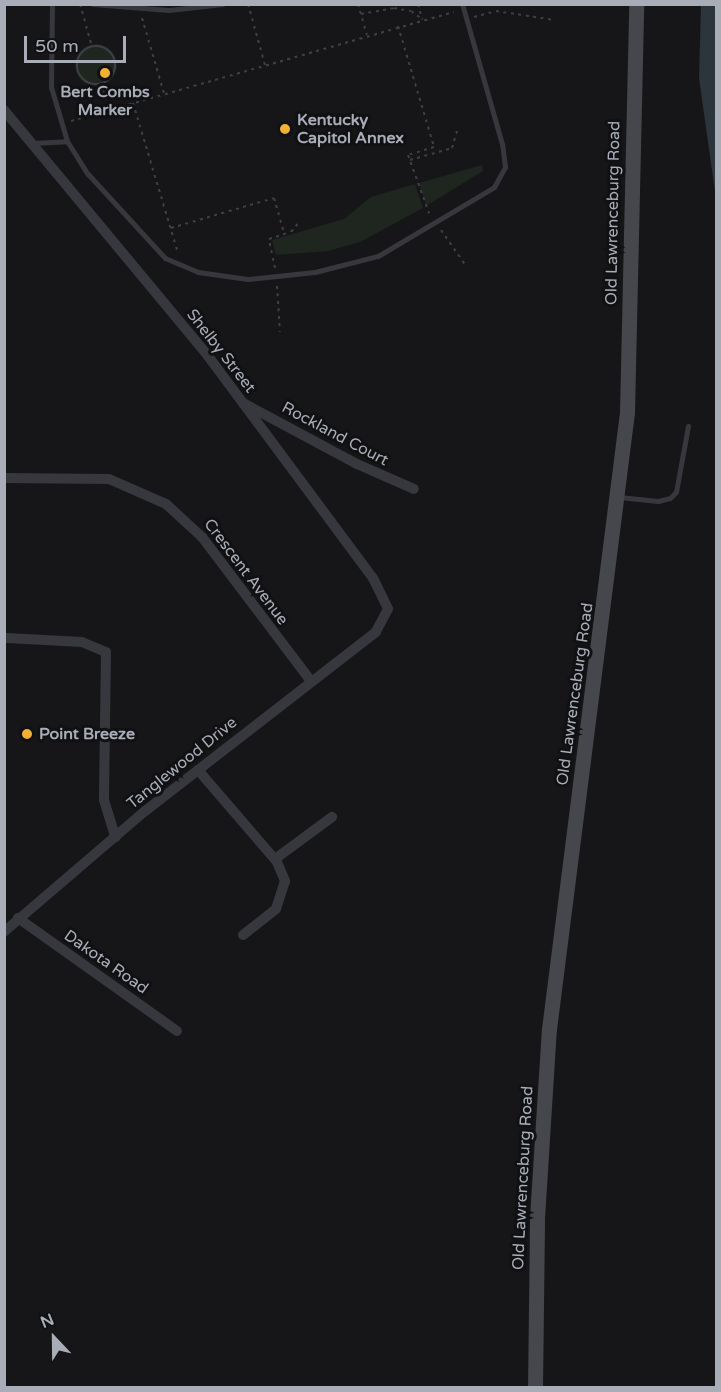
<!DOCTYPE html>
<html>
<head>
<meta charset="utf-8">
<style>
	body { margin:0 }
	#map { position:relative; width:721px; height:1392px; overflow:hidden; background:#161618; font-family:"Varela Round",sans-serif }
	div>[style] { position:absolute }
	.green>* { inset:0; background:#1e261f }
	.round { border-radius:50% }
	.water>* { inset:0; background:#2c353c }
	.path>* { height:2px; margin-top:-1px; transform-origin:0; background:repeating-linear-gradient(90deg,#3d3f44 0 3px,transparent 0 7.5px) }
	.path>.ring { margin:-1px; padding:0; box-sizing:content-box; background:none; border:2px solid #3d3f44; border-radius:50% }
	.service>* { height:5px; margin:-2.5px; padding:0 2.5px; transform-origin:2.5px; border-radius:2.5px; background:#37383d }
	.minor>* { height:10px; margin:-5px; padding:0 5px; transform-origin:5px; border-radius:5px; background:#37383d }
	.secondary>* { height:15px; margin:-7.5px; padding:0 7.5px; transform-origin:7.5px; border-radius:7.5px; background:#45474d }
	.dots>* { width:16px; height:16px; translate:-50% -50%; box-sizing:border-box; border:3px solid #111113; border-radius:50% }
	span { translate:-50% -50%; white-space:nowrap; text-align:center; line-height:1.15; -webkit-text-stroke:6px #111113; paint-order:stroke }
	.poi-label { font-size:16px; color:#a8adb8; font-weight:700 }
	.left { translate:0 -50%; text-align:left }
	.street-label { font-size:16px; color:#a8adb8 }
	.frame { position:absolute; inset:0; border:6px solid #a8adb8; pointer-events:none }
	.north { position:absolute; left:24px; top:1308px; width:60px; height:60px; -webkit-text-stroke:4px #111113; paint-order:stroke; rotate:338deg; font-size:16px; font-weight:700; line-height:24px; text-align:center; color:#a8adb8 }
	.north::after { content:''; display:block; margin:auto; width:21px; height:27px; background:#a8adb8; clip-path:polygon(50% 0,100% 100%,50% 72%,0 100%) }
	.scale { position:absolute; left:24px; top:36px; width:102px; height:27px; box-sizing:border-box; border:3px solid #a8adb8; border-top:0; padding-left:8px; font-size:18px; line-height:21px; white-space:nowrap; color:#a8adb8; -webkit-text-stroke:4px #111113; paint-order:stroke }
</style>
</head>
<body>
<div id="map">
	<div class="green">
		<div class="round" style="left:75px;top:44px;width:42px;height:42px"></div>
		<div style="clip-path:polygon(482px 165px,483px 171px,426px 206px,419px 183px)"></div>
		<div style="clip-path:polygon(415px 184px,423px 208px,360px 242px,328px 251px,276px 255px,272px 240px,344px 219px,371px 197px)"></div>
	</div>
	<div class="water">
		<div style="clip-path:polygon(701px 5px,716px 5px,716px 199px,699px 78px)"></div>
	</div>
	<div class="path">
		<div style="left:80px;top:4px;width:45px;rotate:74.4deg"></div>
		<div style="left:248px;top:4px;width:63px;rotate:74.4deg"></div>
		<div style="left:358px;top:4px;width:32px;rotate:74deg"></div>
		<div style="left:418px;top:4px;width:16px;rotate:75deg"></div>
		<div style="left:361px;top:14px;width:34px;rotate:-10deg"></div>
		<div style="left:394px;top:8px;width:17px;rotate:10deg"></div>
		<div style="left:411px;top:11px;width:14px;rotate:36deg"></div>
		<div style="left:474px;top:17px;width:23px;rotate:-15deg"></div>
		<div style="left:496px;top:11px;width:59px;rotate:8.8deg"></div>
		<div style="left:142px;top:18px;width:78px;rotate:73.7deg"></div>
		<div style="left:398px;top:26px;width:126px;rotate:73.4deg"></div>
		<div style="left:434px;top:147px;width:27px;rotate:163deg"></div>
		<div style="left:408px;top:155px;width:62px;rotate:70.1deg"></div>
		<div class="ring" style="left:77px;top:46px;width:36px;height:36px"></div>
		<div style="left:101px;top:83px;width:27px;rotate:73deg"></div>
		<div style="left:133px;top:103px;width:157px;rotate:73.3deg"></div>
		<div style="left:71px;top:121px;width:398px;rotate:-15.9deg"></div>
		<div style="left:410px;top:160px;width:44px;rotate:-15.9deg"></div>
		<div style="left:452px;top:148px;width:18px;rotate:-74deg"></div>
		<div style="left:171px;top:228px;width:107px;rotate:-16.2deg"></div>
		<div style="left:274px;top:198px;width:37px;rotate:74deg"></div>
		<div style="left:441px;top:230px;width:44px;rotate:55.2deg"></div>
		<div style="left:275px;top:268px;width:30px;rotate:-102deg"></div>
		<div style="left:269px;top:239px;width:23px;rotate:-18deg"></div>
		<div style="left:291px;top:232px;width:13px;rotate:-51deg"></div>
		<div style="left:277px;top:286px;width:46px;rotate:86.3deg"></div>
	</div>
	<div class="service">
		<div style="left:52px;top:4px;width:83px;rotate:90.7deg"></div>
		<div style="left:51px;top:87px;width:56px;rotate:73.5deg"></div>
		<div style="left:67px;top:141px;width:39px;rotate:58deg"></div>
		<div style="left:88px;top:174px;width:114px;rotate:47.5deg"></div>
		<div style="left:165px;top:258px;width:36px;rotate:23deg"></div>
		<div style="left:198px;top:272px;width:50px;rotate:8deg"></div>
		<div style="left:248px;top:279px;width:67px;rotate:-6deg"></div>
		<div style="left:315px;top:272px;width:65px;rotate:-14.3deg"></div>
		<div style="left:378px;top:256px;width:135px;rotate:-30.7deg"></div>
		<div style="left:494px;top:187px;width:23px;rotate:-61deg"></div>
		<div style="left:505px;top:167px;width:23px;rotate:-97deg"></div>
		<div style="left:502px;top:144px;width:146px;rotate:-105.9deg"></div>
		<div style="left:93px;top:4px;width:76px;rotate:4.5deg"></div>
		<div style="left:169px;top:10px;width:54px;rotate:-6.3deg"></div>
		<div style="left:33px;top:143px;width:34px;rotate:-3deg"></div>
		<div style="left:619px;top:497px;width:39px;rotate:6deg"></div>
		<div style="left:658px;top:501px;width:12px;rotate:-14deg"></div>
		<div style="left:670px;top:498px;width:8px;rotate:-45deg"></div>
		<div style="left:676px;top:492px;width:67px;rotate:-79.7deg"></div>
	</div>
	<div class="minor">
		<div style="left:4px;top:110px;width:320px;rotate:50.3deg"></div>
		<div style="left:208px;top:356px;width:277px;rotate:53.4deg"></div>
		<div style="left:373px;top:578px;width:34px;rotate:64deg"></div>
		<div style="left:388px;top:609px;width:26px;rotate:118deg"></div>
		<div style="left:376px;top:632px;width:292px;rotate:142.2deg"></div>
		<div style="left:145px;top:811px;width:186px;rotate:139.4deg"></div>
		<div style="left:243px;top:403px;width:129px;rotate:28.2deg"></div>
		<div style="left:357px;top:464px;width:62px;rotate:23.7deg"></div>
		<div style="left:4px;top:478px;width:105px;rotate:0.5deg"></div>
		<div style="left:109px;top:479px;width:62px;rotate:23.7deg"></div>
		<div style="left:166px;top:504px;width:49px;rotate:42.5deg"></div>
		<div style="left:202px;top:537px;width:181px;rotate:52.9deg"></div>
		<div style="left:7px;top:638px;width:75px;rotate:3.1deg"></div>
		<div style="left:82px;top:642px;width:26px;rotate:23deg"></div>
		<div style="left:106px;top:652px;width:148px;rotate:90.8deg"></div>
		<div style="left:104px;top:800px;width:39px;rotate:73deg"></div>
		<div style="left:198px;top:770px;width:121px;rotate:49.3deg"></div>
		<div style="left:277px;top:862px;width:21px;rotate:67deg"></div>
		<div style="left:285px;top:881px;width:29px;rotate:108deg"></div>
		<div style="left:276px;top:909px;width:42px;rotate:141.8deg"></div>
		<div style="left:275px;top:859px;width:71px;rotate:-36.4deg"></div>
		<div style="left:18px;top:918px;width:195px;rotate:35.4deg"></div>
	</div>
	<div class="secondary">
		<div style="left:535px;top:1388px;width:170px;rotate:-89.3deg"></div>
		<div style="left:537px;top:1218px;width:189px;rotate:-86.4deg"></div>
		<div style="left:549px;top:1029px;width:622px;rotate:-82.79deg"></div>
		<div style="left:627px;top:412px;width:408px;rotate:-88.7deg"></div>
	</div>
	<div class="dots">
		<div style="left:105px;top:73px;background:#f2b134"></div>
		<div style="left:285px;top:129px;background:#f2b134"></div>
		<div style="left:27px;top:734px;background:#f2b134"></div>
	</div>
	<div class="poi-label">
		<span style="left:105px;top:101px">Bert Combs<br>Marker</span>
		<span class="left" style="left:297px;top:129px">Kentucky<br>Capitol Annex</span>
		<span class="left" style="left:39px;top:734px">Point Breeze</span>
	</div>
	<div class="street-label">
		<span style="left:613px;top:213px;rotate:-89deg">Old Lawrenceburg Road</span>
		<span style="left:221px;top:351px;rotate:52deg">Shelby Street</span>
		<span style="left:335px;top:434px;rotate:28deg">Rockland Court</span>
		<span style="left:246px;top:572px;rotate:53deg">Crescent Avenue</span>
		<span style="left:575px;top:694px;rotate:-82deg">Old Lawrenceburg Road</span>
		<span style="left:182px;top:763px;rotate:-39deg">Tanglewood Drive</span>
		<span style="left:106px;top:962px;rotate:35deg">Dakota Road</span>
		<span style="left:523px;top:1178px;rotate:-87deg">Old Lawrenceburg Road</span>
	</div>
	<div class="frame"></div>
	<div class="north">N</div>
	<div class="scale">50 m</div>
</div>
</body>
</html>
